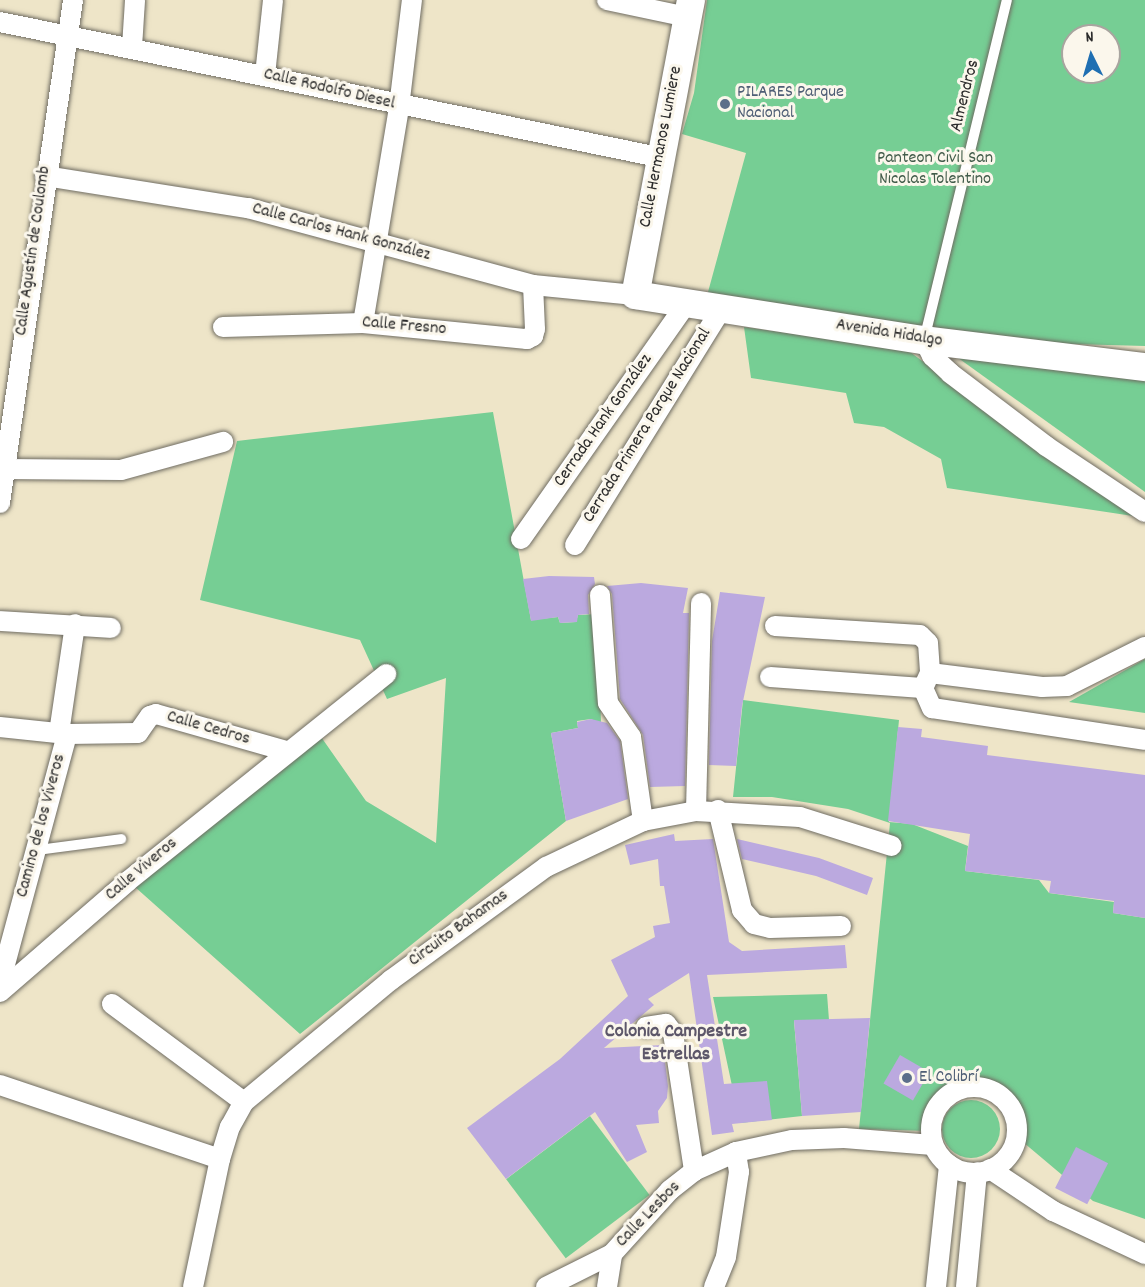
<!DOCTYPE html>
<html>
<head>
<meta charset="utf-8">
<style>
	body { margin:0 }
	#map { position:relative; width:1145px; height:1287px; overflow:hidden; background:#eee5c8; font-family:Dekko,sans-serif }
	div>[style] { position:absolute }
	.green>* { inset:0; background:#76ce94; transform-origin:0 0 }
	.round { border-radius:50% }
	.building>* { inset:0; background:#bba9df; transform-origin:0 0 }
	.roads { filter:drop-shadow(0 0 2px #6f6c62) drop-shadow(0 0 2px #6f6c62) }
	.lane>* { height:10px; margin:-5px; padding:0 5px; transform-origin:5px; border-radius:5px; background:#fff }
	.street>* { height:20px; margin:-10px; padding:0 10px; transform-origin:10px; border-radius:10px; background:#fff }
	.street>.ring { margin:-10px; padding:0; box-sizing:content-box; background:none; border:20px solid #fff; border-radius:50% }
	.secondary>* { height:28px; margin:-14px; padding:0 14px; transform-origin:14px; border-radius:14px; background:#fff }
	.dots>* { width:16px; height:16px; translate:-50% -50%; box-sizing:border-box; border:3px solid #fbf7ec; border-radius:50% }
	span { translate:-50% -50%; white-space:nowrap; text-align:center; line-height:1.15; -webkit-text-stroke:6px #fbf7ec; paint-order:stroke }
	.street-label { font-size:18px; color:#2b2b2b }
	.service-label { font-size:18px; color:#4e5e75 }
	.left { translate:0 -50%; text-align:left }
	.park-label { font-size:18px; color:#425c4a }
	.neighbourhood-label { font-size:20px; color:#5d576a; font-weight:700 }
	.north { position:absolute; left:1061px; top:24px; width:60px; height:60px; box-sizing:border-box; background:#fbf7ec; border:2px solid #a8a59f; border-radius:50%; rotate:355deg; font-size:16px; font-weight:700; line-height:24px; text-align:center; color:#2b2b2b }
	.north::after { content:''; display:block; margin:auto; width:21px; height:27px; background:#1f6fb2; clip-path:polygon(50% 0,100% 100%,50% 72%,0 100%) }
</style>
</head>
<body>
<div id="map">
	<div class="green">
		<div style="clip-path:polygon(evenodd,707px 0,1145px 0,1145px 346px,924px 340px,705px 303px,746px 153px,682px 134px,694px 93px,707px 0,1073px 36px,1109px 36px,1109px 72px,1073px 72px,1073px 36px)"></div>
		<div style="clip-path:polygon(744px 327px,906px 349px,1133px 516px,947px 488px,941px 459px,884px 427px,854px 423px,846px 393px,751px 378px)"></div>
		<div style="clip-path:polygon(954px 355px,1145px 371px,1145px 492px)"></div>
		<div style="clip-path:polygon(493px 412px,531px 620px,558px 617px,560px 623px,576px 622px,578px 615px,598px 614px,601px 724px,591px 719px,577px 721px,578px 728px,551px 733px,566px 821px,300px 1034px,135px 887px,319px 734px,366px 801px,436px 843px,446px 678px,387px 699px,360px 640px,200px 600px,237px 441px)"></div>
		<div style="clip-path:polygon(1145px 659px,1145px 713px,1069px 702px)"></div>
		<div style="clip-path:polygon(743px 700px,899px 720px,889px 822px,912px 824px,968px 846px,965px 871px,1039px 880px,1049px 893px,1114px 902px,1113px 913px,1145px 918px,1145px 1219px,1093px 1201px,1017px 1137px,1013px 1109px,991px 1090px,963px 1088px,949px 1094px,932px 1116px,929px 1131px,859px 1129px,890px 823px,848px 809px,772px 797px,733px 797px)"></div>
		<div style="clip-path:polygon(827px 994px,829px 1020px,794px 1021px,802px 1116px,740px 1123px,713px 997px)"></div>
		<div class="round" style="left:942px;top:1100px;width:58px;height:58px"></div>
		<div style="left:590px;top:1116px;width:99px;height:105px;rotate:53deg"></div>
	</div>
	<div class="building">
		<div style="clip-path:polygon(549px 576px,594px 577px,595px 584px,588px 595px,589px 614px,578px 615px,577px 622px,560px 623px,558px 617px,531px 621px,523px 579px)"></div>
		<div style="clip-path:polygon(641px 583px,688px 588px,683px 613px,689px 613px,685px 786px,650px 787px,643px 735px,620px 699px,612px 594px,607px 586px)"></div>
		<div style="clip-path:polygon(720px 592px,765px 597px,742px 706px,736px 766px,709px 765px,712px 641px)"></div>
		<div style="clip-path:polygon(591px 719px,607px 723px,620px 741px,628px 799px,566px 821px,551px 733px,578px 728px,577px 722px)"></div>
		<div style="clip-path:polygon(898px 727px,922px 729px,921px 737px,988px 746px,987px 755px,1145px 775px,1145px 918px,1113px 913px,1114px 901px,1049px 893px,1051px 881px,965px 871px,970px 834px,888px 821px)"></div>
		<div style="clip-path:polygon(674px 834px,675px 841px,713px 839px,729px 942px,742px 951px,845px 945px,847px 968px,707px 975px,724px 1084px,767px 1081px,772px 1120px,732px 1124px,734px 1132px,712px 1135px,689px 973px,648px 999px,654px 1005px,604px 1048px,663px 1045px,668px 1086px,667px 1098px,658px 1111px,659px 1123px,636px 1125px,647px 1152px,627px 1162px,595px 1112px,506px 1179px,467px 1128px,560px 1059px,628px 996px,611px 960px,655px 937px,653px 926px,670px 923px,664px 886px,660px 886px,658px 859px,630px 865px,625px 845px)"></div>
		<div style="clip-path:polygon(737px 839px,819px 858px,873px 878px,867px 895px,816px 876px,742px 859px)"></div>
		<div style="clip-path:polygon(870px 1018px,861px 1112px,802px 1116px,794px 1020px)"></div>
		<div style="left:900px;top:1055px;width:34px;height:33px;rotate:30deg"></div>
		<div style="left:1076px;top:1147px;width:36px;height:46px;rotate:27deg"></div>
	</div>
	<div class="roads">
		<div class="lane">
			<div style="left:924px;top:340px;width:350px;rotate:-76.3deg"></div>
			<div style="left:38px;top:850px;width:84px;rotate:-7.5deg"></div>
		</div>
		<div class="street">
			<div style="left:607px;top:0;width:83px;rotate:11.9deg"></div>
			<div style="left:0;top:22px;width:672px;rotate:11.59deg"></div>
			<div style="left:132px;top:47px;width:47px;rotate:-86.3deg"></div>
			<div style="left:265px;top:75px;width:75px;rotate:-83.9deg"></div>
			<div style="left:45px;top:176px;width:206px;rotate:9deg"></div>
			<div style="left:248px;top:208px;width:295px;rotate:15.1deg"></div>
			<div style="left:533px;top:285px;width:102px;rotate:5.6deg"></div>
			<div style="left:363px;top:323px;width:219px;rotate:-80.5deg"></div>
			<div style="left:399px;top:107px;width:108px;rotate:-83.1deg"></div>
			<div style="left:223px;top:327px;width:140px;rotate:-1.6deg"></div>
			<div style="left:363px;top:323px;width:165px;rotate:5.6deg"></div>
			<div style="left:527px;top:339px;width:7px;rotate:-27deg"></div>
			<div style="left:533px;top:336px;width:7px;rotate:-74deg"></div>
			<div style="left:535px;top:329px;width:44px;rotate:-92.6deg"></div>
			<div style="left:924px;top:340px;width:18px;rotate:63deg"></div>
			<div style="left:932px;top:356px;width:25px;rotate:43deg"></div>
			<div style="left:950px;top:373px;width:121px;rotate:37.2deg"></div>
			<div style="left:1046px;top:446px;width:119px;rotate:33.7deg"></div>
			<div style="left:4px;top:469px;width:117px;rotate:0.5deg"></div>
			<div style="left:121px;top:470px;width:106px;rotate:-15.4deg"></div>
			<div style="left:0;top:503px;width:508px;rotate:-81.74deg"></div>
			<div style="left:521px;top:539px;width:289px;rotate:-54.9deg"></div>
			<div style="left:575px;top:545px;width:279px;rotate:-58.2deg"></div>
			<div style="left:600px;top:595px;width:108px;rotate:85.8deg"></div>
			<div style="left:608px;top:703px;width:41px;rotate:55.9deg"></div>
			<div style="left:631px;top:737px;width:85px;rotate:81.9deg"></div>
			<div style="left:0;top:621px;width:111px;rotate:3.6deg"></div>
			<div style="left:775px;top:626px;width:145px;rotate:3.6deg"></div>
			<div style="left:920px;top:635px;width:11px;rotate:45deg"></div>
			<div style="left:928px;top:643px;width:30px;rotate:86deg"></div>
			<div style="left:930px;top:673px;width:17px;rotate:115deg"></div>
			<div style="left:923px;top:688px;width:22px;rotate:66deg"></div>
			<div style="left:932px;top:708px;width:215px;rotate:8.5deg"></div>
			<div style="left:930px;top:673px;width:113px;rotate:7.1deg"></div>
			<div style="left:1042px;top:687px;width:25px;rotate:-2deg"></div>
			<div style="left:1067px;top:686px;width:87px;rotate:-26.6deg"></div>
			<div style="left:770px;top:677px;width:153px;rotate:4.1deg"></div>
			<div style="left:0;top:727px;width:67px;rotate:6deg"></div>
			<div style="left:67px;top:734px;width:71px;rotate:-0.8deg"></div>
			<div style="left:138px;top:733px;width:21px;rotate:-55deg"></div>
			<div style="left:150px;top:716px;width:6px;rotate:-18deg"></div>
			<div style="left:156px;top:714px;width:135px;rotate:15.9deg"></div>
			<div style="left:59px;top:733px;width:110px;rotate:-81.6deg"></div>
			<div style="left:718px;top:810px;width:103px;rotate:76.5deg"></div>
			<div style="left:742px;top:910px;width:18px;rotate:49deg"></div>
			<div style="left:754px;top:924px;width:16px;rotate:14deg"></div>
			<div style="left:770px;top:928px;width:71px;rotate:-1.6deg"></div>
			<div style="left:696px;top:811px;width:208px;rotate:-88.6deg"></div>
			<div style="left:0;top:983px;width:258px;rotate:-74.9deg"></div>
			<div style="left:0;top:992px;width:169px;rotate:-40.9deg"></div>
			<div style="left:128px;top:881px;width:331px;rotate:-38.7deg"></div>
			<div style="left:112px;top:1004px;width:164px;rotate:36.6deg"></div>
			<div style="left:646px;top:1027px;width:20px;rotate:-9deg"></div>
			<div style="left:666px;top:1024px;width:11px;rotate:52deg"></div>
			<div style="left:673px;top:1033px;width:140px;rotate:81.3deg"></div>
			<div style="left:0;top:1085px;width:232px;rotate:18.6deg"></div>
			<div class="ring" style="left:931px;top:1087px;width:66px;height:66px"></div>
			<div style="left:990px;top:1169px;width:76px;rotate:33.7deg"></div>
			<div style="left:1053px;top:1211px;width:102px;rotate:25.1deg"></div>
			<div style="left:193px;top:1287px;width:131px;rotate:-78.1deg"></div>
			<div style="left:220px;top:1159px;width:34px;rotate:-73deg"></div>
			<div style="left:230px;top:1127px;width:29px;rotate:-61deg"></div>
			<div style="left:244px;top:1102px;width:191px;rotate:-39.7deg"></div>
			<div style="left:391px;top:980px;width:192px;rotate:-36.1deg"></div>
			<div style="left:546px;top:867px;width:107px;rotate:-25.4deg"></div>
			<div style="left:643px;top:821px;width:54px;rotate:-10.7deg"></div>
			<div style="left:696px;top:811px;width:104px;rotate:3.3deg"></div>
			<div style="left:800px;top:817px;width:96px;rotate:17.5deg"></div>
			<div style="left:546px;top:1287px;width:74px;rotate:-26.6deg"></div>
			<div style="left:612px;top:1254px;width:86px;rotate:-47.8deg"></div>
			<div style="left:670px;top:1190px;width:31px;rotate:-38deg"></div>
			<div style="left:694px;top:1171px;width:46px;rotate:-24.3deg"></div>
			<div style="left:736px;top:1152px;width:57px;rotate:-12.1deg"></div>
			<div style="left:792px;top:1140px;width:52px;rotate:-2.2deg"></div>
			<div style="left:844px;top:1138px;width:89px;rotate:4.5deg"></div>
			<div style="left:607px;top:1287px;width:33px;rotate:-81deg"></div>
			<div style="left:714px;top:1287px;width:32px;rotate:-68deg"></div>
			<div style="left:726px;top:1257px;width:86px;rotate:-81.3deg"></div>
			<div style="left:739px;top:1172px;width:20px;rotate:-99deg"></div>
			<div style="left:936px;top:1287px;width:123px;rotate:-83.9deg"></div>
			<div style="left:966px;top:1287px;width:115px;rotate:-84.5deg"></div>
		</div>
		<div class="secondary">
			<div style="left:691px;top:0;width:300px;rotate:100.7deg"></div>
			<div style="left:635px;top:295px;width:292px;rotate:8.9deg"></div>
			<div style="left:924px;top:340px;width:223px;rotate:7deg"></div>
		</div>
	</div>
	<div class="dots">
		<div style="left:725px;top:104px;background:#5c6f8a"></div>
		<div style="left:907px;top:1078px;background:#5c6f8a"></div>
	</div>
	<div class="street-label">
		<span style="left:329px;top:90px;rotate:13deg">Calle Rodolfo Diesel</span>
		<span style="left:966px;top:96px;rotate:-76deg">Almendros</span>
		<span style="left:662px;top:147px;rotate:-79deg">Calle Hermanos Lumiere</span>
		<span style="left:341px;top:233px;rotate:15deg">Calle Carlos Hank González</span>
		<span style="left:34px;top:251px;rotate:-82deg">Calle Agustín de Coulomb</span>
		<span style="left:404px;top:327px;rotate:5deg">Calle Fresno</span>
		<span style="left:889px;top:334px;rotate:9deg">Avenida Hidalgo</span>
		<span style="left:604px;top:421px;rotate:-55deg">Cerrada Hank González</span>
		<span style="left:648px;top:426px;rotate:-58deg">Cerrada Primera Parque Nacional</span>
		<span style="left:208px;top:729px;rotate:16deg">Calle Cedros</span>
		<span style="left:42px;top:826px;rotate:-75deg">Camino de los Viveros</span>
		<span style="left:142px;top:870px;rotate:-40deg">Calle Viveros</span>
		<span style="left:459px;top:929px;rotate:-36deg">Circuito Bahamas</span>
		<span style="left:649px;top:1215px;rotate:-46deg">Calle Lesbos</span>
	</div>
	<div class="service-label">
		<span class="left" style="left:737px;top:104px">PILARES Parque<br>Nacional</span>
		<span class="left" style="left:919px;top:1078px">El Colibrí</span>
	</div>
	<div class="park-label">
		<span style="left:935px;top:170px">Panteon Civil San<br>Nicolas Tolentino</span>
	</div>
	<div class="neighbourhood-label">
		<span style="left:676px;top:1044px">Colonia Campestre<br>Estrellas</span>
	</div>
	<div class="north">N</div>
</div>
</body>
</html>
